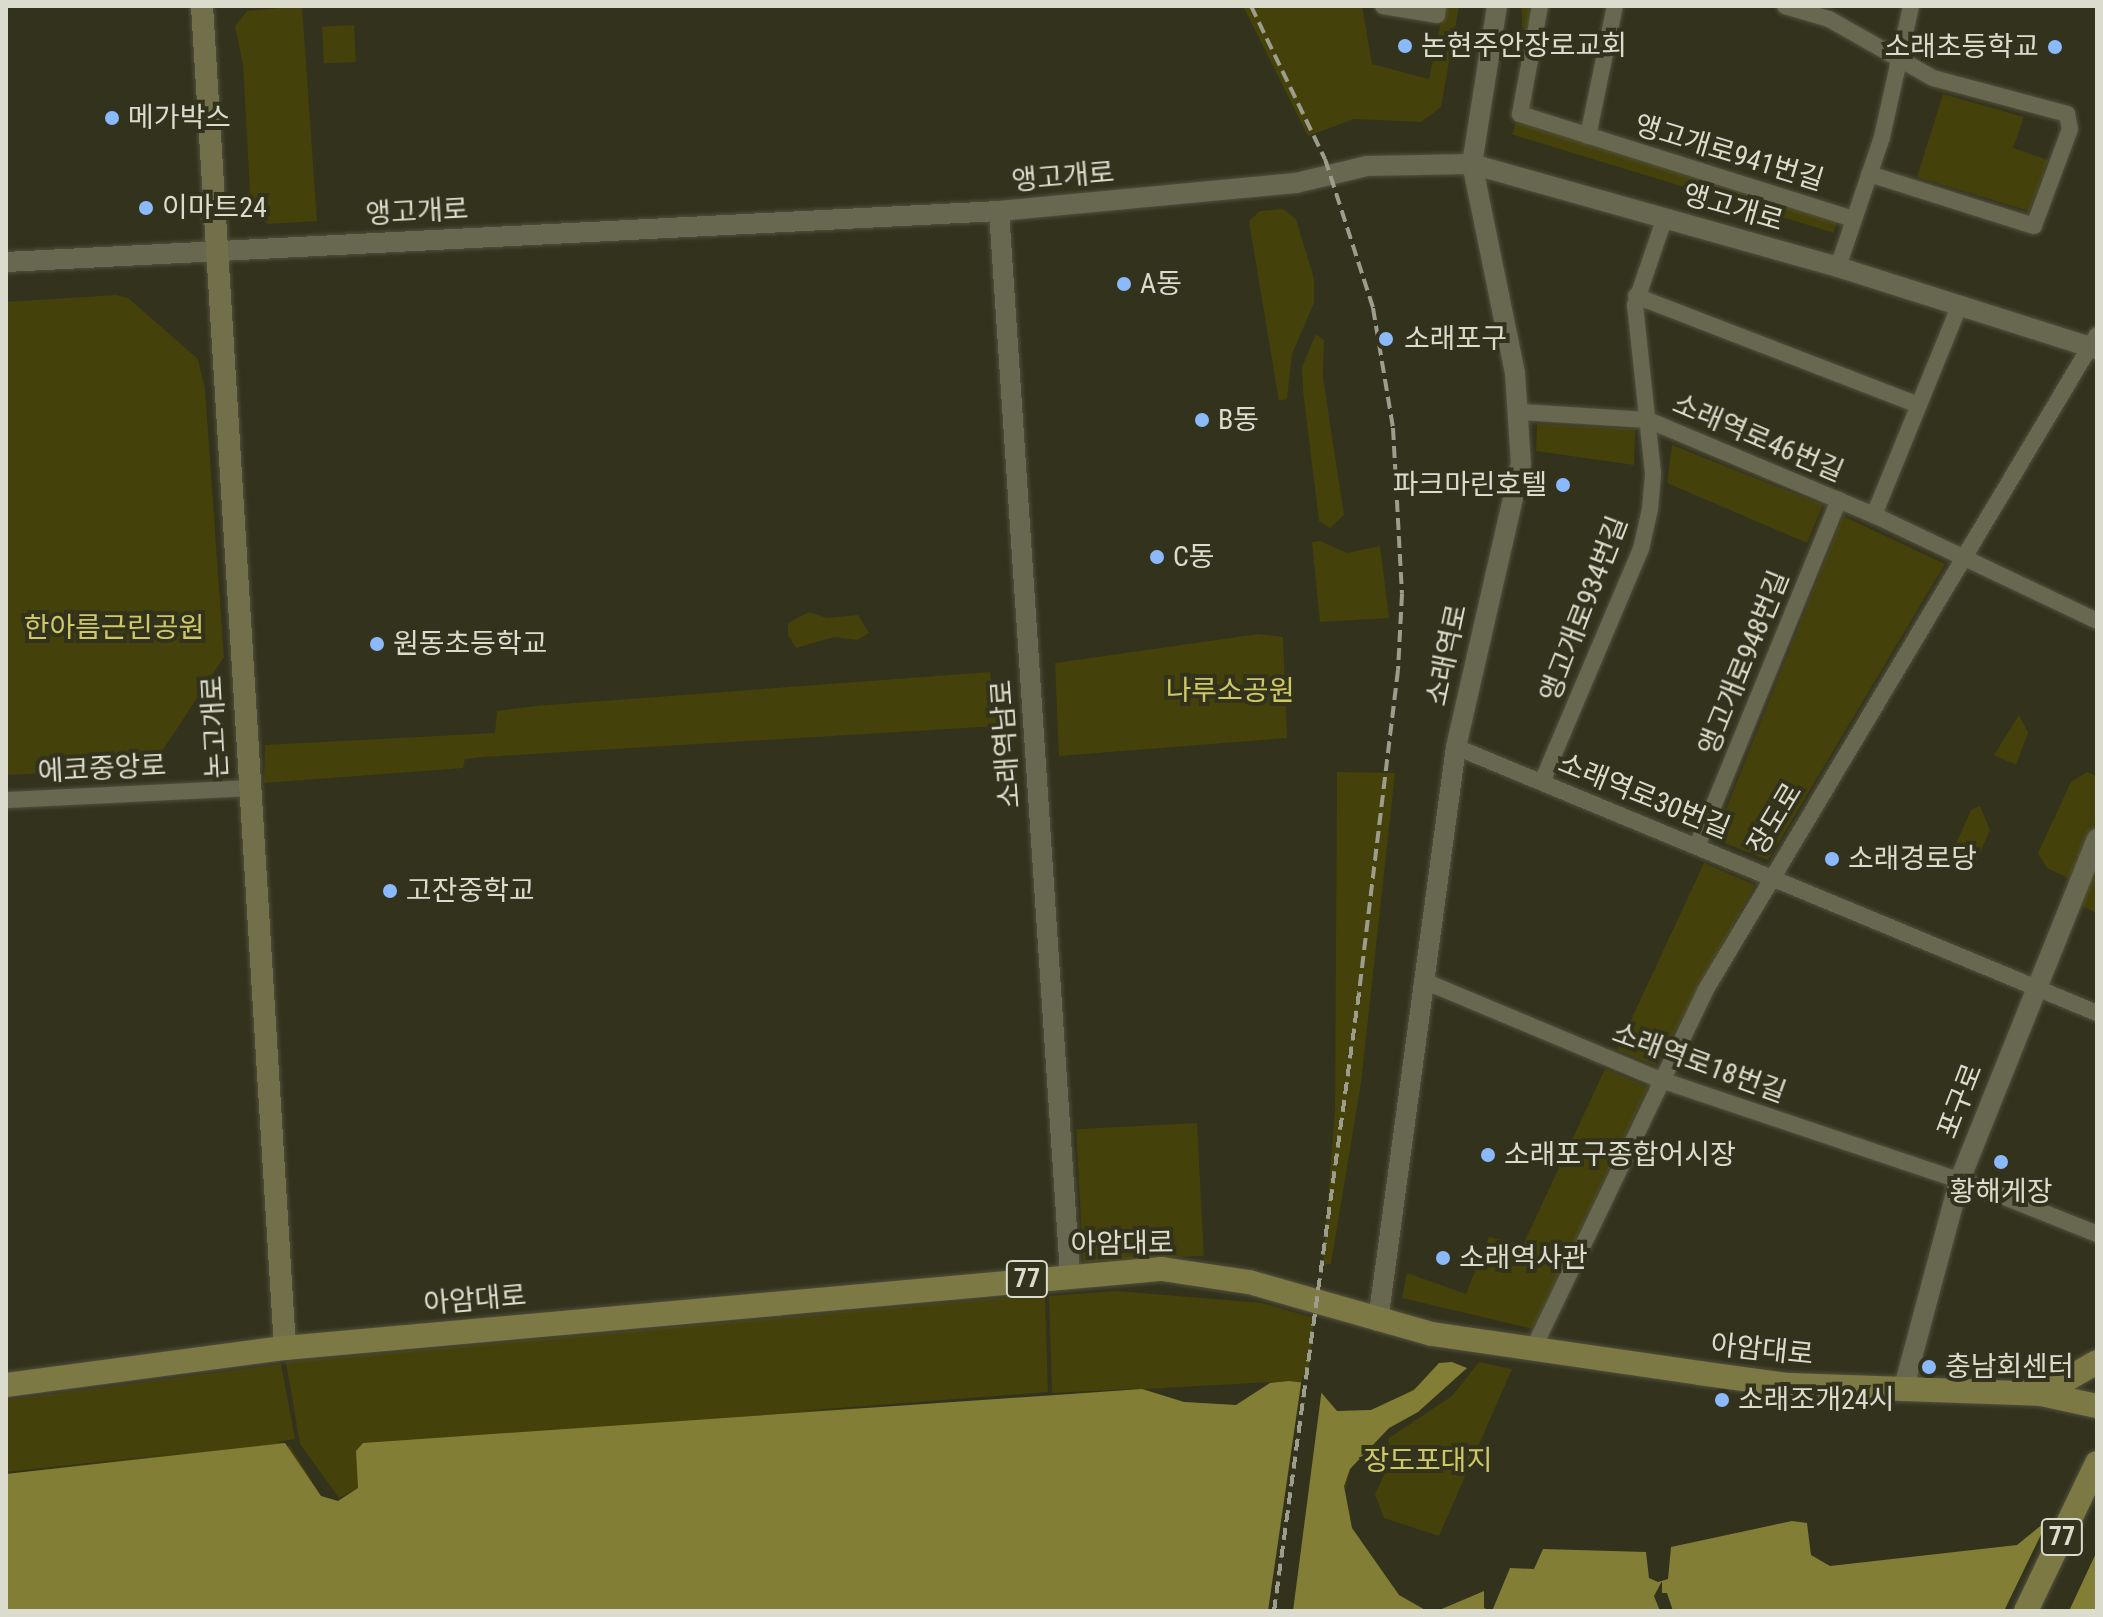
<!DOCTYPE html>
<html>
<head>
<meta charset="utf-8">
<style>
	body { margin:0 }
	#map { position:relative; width:2103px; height:1617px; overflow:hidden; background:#33321d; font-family:"Roboto Condensed","Noto Sans KR",sans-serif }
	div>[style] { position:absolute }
	.green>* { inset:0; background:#44410a; transform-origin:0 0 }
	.water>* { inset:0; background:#827e36 }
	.pier>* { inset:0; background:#33321d }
	.roads { filter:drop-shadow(0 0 2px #51503d) drop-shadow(0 0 2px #51503d) }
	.minor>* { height:16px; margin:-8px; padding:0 8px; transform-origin:8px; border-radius:8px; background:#68674f }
	.tertiary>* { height:20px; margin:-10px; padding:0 10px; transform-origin:10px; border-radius:10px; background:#68674f }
	.secondary>* { height:22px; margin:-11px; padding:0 11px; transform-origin:11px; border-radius:11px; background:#72704a }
	.primary>* { height:24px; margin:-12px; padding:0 12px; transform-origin:12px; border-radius:12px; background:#7c7945 }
	.rail>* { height:4px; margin-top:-2px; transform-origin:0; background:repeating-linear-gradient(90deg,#9d9d8d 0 12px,transparent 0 18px) }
	.dots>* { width:22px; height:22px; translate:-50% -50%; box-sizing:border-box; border:4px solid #33321d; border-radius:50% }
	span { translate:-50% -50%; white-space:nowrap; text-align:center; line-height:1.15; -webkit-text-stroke:8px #33321d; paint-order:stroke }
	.shield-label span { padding:2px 6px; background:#33321d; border:2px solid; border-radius:6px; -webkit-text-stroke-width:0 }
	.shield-label { font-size:26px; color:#dbdbce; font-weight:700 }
	.poi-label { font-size:28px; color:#dbdbce }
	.left { translate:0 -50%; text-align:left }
	.right { translate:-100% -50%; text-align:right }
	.street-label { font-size:28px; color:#dbdbce }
	.park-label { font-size:28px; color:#cec964 }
	.frame { position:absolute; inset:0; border:8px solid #dbdbce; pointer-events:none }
</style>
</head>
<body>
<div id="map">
	<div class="green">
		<div style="clip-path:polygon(302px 6px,317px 221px,268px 224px,251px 211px,243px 64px,235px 26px,247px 11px)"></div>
		<div style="clip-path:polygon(1243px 6px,1362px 6px,1372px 64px,1429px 79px,1444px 6px,1459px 6px,1441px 107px,1421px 122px,1354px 119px,1308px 136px)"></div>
		<div style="left:1522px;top:6px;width:11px;height:124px"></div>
		<div style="left:354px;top:25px;width:37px;height:32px;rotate:87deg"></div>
		<div style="clip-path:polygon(1943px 94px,2024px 117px,2013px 148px,2048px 160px,2029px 211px,1917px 177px)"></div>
		<div style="left:1516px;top:122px;width:336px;height:13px;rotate:17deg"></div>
		<div style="clip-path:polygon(1283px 209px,1296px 219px,1314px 279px,1314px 303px,1292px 354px,1287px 399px,1279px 401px,1249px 221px,1260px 211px)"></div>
		<div style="clip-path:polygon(116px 295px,128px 298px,198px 359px,205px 390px,224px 657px,151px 768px,6px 775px,6px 302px)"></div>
		<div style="clip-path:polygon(1316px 334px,1324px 340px,1323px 378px,1344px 515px,1330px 528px,1319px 521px,1303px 391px,1302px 367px)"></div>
		<div style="clip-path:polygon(1537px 424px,1635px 429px,1634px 465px,1536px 451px)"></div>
		<div style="clip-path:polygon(1672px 445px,1823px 505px,1807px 543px,1667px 483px)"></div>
		<div style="clip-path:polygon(1843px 516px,1945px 564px,1768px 860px,1714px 839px)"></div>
		<div style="clip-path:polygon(1320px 541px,1347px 553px,1380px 546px,1389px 618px,1320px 622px,1312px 542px)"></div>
		<div style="clip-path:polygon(809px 612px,827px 618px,858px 615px,869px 633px,857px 640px,834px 637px,796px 648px,788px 635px,788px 623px)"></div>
		<div style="clip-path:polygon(1258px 634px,1283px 637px,1287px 738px,1059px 756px,1055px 663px)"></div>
		<div style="clip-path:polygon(990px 672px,997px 726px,483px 757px,465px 759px,463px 768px,264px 783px,265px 745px,495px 733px,497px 711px,535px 706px)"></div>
		<div style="clip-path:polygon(2019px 715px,2028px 733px,2016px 765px,1994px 755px)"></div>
		<div style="clip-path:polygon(1337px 772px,1395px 773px,1361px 1083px,1331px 1264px,1323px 1265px,1335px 1108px)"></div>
		<div style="clip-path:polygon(2087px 772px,2097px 776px,2097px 913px,2070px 901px,2078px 883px,2047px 868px,2038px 853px,2071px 782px)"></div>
		<div style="clip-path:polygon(1980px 806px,1990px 830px,1971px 873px,1947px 864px,1971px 810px)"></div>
		<div style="clip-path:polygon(1704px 863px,1755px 885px,1656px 1066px,1617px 1050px)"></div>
		<div style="clip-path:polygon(1605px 1069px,1648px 1087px,1533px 1329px,1402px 1298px,1407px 1273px,1466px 1294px,1489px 1237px,1523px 1245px)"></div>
		<div style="left:1197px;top:1123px;width:133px;height:121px;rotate:87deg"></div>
		<div style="clip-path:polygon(evenodd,1117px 1291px,1262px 1303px,1314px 1318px,1308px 1379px,1337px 1411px,1371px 1410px,1402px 1397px,1431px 1376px,1439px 1363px,1467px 1368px,1418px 1412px,1389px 1428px,1350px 1469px,1344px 1494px,323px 1562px,6px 1474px,190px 1452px,6px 1472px,6px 1400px,281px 1364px,295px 1439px,278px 1442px,290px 1446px,321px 1496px,338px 1501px,357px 1489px,339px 1498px,300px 1444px,286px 1362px,1011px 1297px,1045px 1297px,1048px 1392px,786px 1412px,1106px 1395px,1134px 1389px,1052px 1393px,1049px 1296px,1117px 1291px,1272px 1382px,1236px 1405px,1184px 1402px,1144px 1389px,1272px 1382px)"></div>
		<div style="clip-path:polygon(1479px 1362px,1512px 1369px,1439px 1536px,1384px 1518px,1375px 1494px,1385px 1473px,1389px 1438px,1452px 1396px)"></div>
	</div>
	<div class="water">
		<div style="clip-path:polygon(1452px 1362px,1467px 1368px,1418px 1412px,1389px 1428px,1350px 1469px,1344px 1486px,1352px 1528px,1399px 1595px,1427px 1611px,6px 1611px,6px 1474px,285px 1443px,321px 1496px,338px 1501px,358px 1488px,356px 1451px,363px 1443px,1142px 1389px,1184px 1402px,1236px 1405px,1270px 1383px,1289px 1381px,1314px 1384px,1337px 1411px,1371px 1410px,1414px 1390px,1439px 1363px)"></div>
		<div style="clip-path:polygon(2097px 1480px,2097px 1611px,1492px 1611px,1510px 1568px,1534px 1569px,1543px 1549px,1646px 1552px,1649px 1578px,1658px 1582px,1668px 1579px,1671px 1547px,1792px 1521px,1807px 1523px,1811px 1555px,1830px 1566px,2017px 1545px)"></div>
		<div style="clip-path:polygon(1484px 1591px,1484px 1608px,1491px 1611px,1437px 1611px)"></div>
	</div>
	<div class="pier">
		<div style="clip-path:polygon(1308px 1376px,1322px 1388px,1293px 1611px,1268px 1611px,1302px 1377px)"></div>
		<div style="clip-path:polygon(2097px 1476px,2097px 1551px,2069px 1611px,2004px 1611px,2049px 1518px)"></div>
		<div style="clip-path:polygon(1662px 1581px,1662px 1593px,1667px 1593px,1673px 1611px,1660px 1611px,1654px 1596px)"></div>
	</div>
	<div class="roads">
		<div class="minor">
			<div style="left:1383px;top:6px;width:55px;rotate:9.5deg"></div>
			<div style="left:1437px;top:15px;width:9px;rotate:-84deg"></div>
			<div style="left:1540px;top:6px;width:110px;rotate:100.5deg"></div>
			<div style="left:1520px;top:114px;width:350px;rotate:17.5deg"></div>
			<div style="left:1785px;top:6px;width:46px;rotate:16.5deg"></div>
			<div style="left:1829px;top:19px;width:120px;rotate:29.6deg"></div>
			<div style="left:1933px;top:78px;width:139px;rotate:15deg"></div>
			<div style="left:2067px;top:114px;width:15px;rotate:79deg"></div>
			<div style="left:2070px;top:129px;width:103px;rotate:110.4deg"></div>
			<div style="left:2034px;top:226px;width:173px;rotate:-162.5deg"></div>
			<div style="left:1588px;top:136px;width:133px;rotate:-78.3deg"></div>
			<div style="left:1838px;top:267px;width:137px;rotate:-71.3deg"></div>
			<div style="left:1882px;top:137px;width:134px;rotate:-77.5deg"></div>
			<div style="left:1636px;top:296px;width:303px;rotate:21.1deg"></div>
			<div style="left:1521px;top:412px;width:127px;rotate:3.6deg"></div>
			<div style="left:1648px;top:420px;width:245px;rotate:22.8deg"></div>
			<div style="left:1874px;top:515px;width:247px;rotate:25.4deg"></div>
			<div style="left:1874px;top:515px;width:228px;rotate:-67.8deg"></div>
			<div style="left:1456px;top:747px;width:694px;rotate:22.54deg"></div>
			<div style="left:1542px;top:782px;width:253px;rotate:-67deg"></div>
			<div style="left:1641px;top:549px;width:41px;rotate:-77.3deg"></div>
			<div style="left:1650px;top:509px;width:36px;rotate:-85deg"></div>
			<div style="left:1653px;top:473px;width:169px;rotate:-96.1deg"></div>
			<div style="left:1635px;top:305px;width:93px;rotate:-71.2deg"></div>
			<div style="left:6px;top:800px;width:243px;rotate:-2.8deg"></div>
			<div style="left:1697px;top:846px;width:374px;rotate:-67.7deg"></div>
			<div style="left:1424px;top:981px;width:257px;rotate:22.7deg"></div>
			<div style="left:1661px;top:1080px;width:344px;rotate:18.6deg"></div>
			<div style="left:1987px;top:1190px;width:118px;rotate:21.8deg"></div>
			<div style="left:1533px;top:1349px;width:397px;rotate:-64.3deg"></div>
			<div style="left:1705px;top:991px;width:764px;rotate:-59.14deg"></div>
		</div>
		<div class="tertiary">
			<div style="left:999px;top:211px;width:1065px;rotate:86.18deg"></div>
			<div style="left:6px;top:262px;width:994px;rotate:-2.94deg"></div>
			<div style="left:999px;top:211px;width:298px;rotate:-5.4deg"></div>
			<div style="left:1296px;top:183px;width:73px;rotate:-13.5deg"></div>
			<div style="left:1367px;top:166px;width:105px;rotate:-1.1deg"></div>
			<div style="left:1472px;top:164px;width:380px;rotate:15.7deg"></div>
			<div style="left:1838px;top:267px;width:272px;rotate:17.6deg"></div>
			<div style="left:1378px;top:1321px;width:579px;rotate:-82.26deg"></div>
			<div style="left:1456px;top:747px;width:290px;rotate:-77.1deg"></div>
			<div style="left:1521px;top:464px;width:91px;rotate:-93.8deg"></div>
			<div style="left:1515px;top:373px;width:213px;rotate:-101.6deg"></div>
			<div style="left:1472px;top:164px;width:160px;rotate:-81deg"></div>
			<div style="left:1903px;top:1391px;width:216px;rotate:-75deg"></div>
			<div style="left:1959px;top:1182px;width:370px;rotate:-68.1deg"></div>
		</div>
		<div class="secondary">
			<div style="left:202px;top:6px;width:1345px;rotate:86.46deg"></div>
		</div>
		<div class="primary">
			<div style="left:2097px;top:1362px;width:64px;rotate:150.3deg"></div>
			<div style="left:2041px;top:1394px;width:57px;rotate:12.1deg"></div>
			<div style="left:6px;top:1385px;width:281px;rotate:-7.6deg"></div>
			<div style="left:285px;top:1348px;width:881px;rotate:-5.15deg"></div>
			<div style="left:1162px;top:1269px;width:88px;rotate:8.5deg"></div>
			<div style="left:1249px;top:1282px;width:190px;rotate:15.9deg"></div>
			<div style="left:1432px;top:1334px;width:270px;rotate:8.3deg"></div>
			<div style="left:1699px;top:1373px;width:90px;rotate:7.7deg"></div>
			<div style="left:1788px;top:1385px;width:253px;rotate:2deg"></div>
			<div style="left:2026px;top:1611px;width:164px;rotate:-64.4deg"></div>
		</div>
	</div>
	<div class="rail">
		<div style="left:1251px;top:6px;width:170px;rotate:64.2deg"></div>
		<div style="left:1325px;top:159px;width:157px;rotate:72.1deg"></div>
		<div style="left:1373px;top:308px;width:122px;rotate:80.5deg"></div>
		<div style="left:1393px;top:428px;width:166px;rotate:86.9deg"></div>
		<div style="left:1402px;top:594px;width:76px;rotate:93deg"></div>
		<div style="left:1398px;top:670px;width:325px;rotate:96.9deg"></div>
		<div style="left:1359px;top:993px;width:624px;rotate:97.83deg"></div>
	</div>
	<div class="dots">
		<div style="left:1405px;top:46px;background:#8abafc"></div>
		<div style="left:2055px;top:47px;background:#8abafc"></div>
		<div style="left:112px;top:118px;background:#8abafc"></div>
		<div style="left:146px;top:208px;background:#8abafc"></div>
		<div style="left:1124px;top:284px;background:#8abafc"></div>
		<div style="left:1386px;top:339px;background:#8abafc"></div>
		<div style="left:1202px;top:420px;background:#8abafc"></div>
		<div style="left:1563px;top:485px;background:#8abafc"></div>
		<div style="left:1157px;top:557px;background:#8abafc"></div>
		<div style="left:377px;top:644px;background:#8abafc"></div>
		<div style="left:1832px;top:859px;background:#8abafc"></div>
		<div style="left:390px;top:891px;background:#8abafc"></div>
		<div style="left:1488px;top:1155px;background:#8abafc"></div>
		<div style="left:2001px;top:1162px;background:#8abafc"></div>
		<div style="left:1443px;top:1258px;background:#8abafc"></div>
		<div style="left:1929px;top:1367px;background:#8abafc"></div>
		<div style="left:1722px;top:1400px;background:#8abafc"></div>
	</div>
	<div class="shield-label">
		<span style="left:1027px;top:1279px">77</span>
		<span style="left:2062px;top:1537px">77</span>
	</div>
	<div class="poi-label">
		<span class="left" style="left:1421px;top:46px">논현주안장로교회</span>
		<span class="right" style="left:2039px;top:47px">소래초등학교</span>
		<span class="left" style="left:128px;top:118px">메가박스</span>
		<span class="left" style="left:162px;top:208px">이마트24</span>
		<span class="left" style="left:1140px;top:284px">A동</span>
		<span class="left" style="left:1404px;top:339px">소래포구</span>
		<span class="left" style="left:1218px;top:420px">B동</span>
		<span class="right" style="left:1547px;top:485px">파크마린호텔</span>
		<span class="left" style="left:1173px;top:557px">C동</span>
		<span class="left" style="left:393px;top:644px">원동초등학교</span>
		<span class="left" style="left:1848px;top:859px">소래경로당</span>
		<span class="left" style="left:406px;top:891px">고잔중학교</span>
		<span class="left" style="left:1504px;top:1155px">소래포구종합어시장</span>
		<span style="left:2001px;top:1192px">황해게장</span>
		<span class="left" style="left:1459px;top:1258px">소래역사관</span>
		<span class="left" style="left:1945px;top:1367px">충남회센터</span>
		<span class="left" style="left:1738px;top:1400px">소래조개24시</span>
	</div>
	<div class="street-label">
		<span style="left:1729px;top:153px;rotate:17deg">앵고개로941번길</span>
		<span style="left:1063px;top:177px;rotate:-5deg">앵고개로</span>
		<span style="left:1733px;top:208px;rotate:16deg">앵고개로</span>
		<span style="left:417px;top:212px;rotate:-3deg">앵고개로</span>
		<span style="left:1758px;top:438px;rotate:23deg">소래역로46번길</span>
		<span style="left:1584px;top:609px;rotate:-69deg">앵고개로934번길</span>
		<span style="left:1447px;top:655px;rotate:-78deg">소래역로</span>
		<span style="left:1744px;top:663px;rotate:-68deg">앵고개로948번길</span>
		<span style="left:215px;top:727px;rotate:-93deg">논고개로</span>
		<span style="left:1006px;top:744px;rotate:-94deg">소래역남로</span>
		<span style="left:102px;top:769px;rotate:-3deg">에코중앙로</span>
		<span style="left:1644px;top:796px;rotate:22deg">소래역로30번길</span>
		<span style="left:1775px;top:819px;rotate:-59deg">장도로</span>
		<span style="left:1699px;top:1063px;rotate:20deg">소래역로18번길</span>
		<span style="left:1960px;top:1101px;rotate:-69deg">포구로</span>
		<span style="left:1122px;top:1244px;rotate:-1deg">아암대로</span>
		<span style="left:475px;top:1300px;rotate:-5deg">아암대로</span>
		<span style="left:1762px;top:1350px;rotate:6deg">아암대로</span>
	</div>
	<div class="park-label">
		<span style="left:114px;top:628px">한아름근린공원</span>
		<span style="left:1230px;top:691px">나루소공원</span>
		<span style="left:1428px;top:1461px">장도포대지</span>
	</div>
	<div class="frame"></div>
</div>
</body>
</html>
